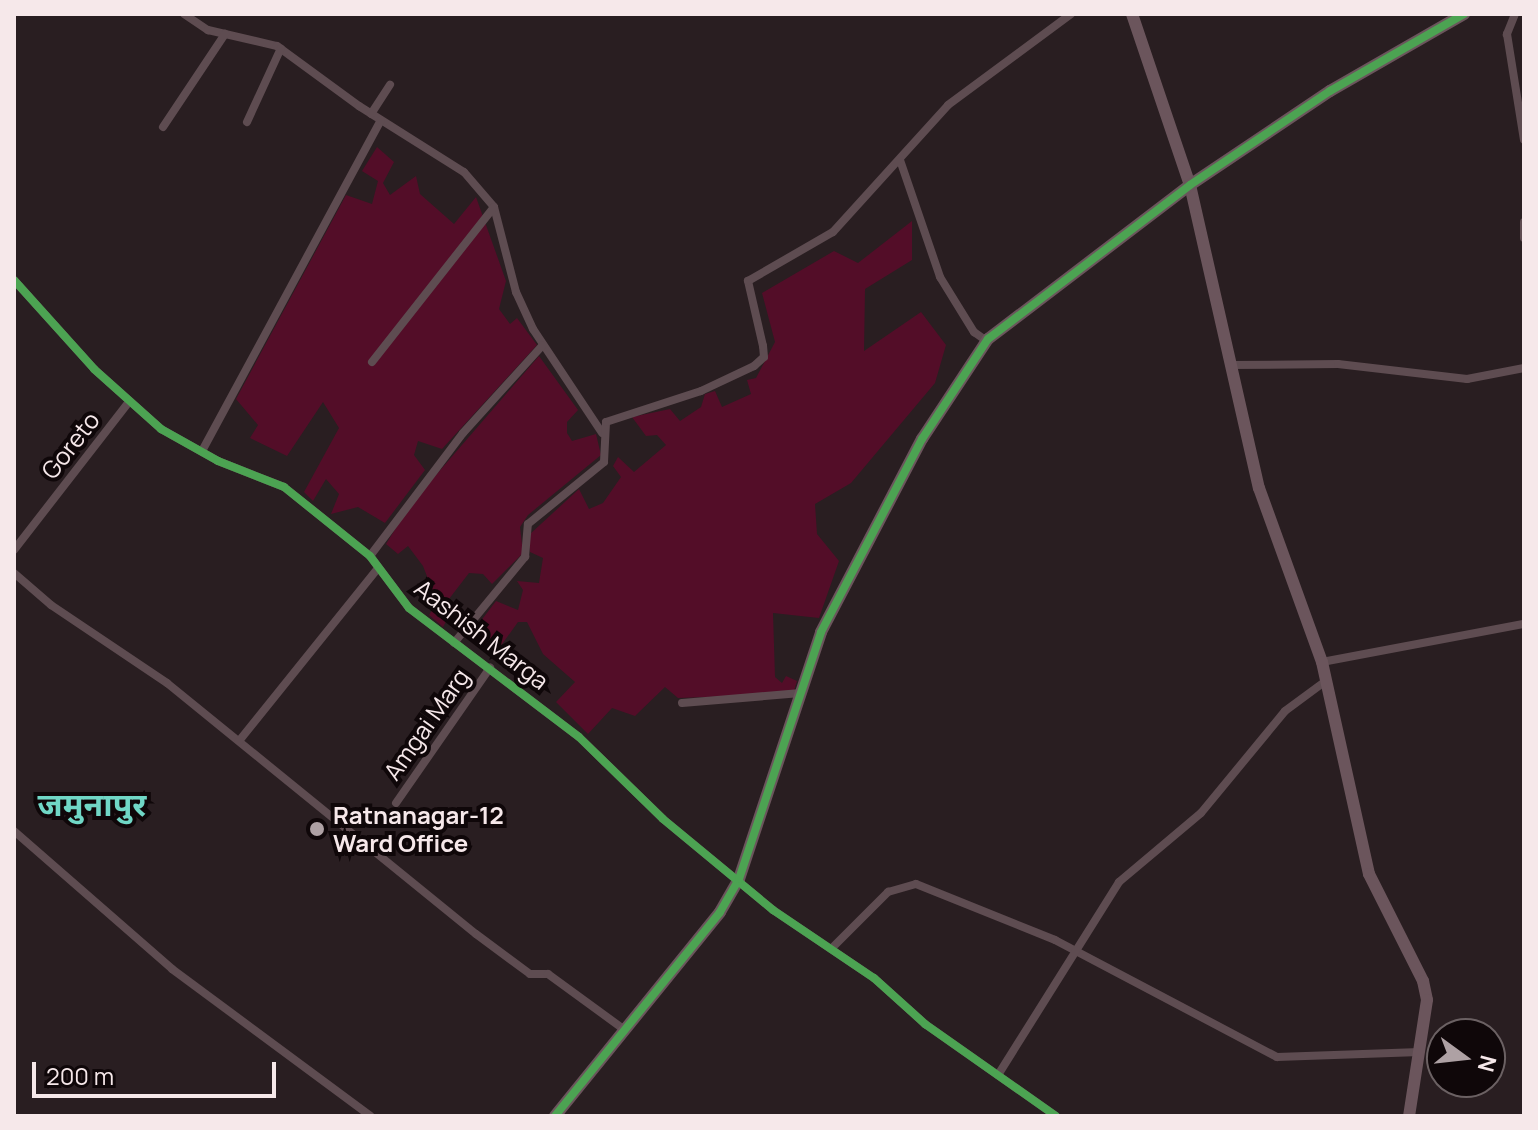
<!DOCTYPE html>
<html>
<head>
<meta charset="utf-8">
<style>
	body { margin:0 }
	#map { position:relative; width:1538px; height:1130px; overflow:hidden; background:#291e21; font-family:Manrope,"Noto Sans Devanagari",sans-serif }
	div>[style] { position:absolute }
	.green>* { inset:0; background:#530d28 }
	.street>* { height:8px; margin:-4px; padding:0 4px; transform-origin:4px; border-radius:4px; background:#5e4c51 }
	.secondary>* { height:12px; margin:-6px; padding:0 6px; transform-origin:6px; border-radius:6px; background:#6b555c }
	.cycleway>* { height:8px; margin:-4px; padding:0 4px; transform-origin:4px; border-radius:4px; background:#4ca352 }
	.dots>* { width:22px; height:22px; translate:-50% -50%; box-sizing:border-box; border:4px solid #0f0709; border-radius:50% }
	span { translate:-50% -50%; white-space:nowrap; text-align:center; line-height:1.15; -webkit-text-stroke:8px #0f0709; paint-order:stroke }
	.street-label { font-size:24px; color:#f6e8ea }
	.poi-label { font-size:24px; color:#f6e8ea; font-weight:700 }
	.left { translate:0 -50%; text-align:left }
	.district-label { font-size:32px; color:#70d7c6; font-weight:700 }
	.frame { position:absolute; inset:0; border:16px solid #f6e8ea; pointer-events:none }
	.north { position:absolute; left:1426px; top:1018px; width:80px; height:80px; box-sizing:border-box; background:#0f0709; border:2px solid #6b6163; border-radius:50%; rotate:105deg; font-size:22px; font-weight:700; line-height:32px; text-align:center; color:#f6e8ea }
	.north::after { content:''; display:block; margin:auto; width:28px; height:36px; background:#aea1a4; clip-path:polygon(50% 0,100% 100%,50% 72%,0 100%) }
	.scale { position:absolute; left:32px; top:1062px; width:244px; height:36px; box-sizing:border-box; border:4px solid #f6e8ea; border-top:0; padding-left:10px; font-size:24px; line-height:28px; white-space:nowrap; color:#f6e8ea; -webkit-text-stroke:6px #0f0709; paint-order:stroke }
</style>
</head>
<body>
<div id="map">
	<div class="green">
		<div style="clip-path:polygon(377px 147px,394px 162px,383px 183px,390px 195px,416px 176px,420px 194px,454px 224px,476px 197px,506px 281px,499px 309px,510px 324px,517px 318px,537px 345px,442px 449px,418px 441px,414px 455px,425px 470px,385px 523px,358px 507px,331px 514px,339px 494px,326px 479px,313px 501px,304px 492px,339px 428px,323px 402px,287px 456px,250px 438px,258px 425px,236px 399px,346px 195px,372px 204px,378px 181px,362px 171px)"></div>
		<div style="clip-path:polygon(912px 221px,912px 260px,865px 289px,864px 351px,921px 312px,946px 345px,935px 383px,851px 483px,815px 504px,817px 534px,839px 561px,819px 618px,773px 613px,775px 677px,782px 683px,786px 676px,797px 681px,793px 694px,678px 698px,665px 687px,635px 716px,612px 708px,588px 734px,556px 702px,575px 682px,543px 654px,527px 622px,518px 622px,500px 647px,477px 626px,496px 601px,518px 610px,523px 590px,517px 581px,539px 583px,543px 558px,530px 552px,529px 535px,579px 489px,589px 509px,603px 503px,621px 477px,613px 466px,618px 457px,634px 472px,666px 445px,657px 435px,646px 436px,632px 417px,670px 409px,680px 421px,701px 407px,705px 394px,715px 391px,722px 407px,751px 394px,747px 380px,756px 378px,775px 342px,762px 293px,834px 251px,858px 263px)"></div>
		<div style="clip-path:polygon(539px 356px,578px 410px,567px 422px,567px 433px,572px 441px,596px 434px,601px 455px,528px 515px,520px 527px,523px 553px,492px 584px,483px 574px,469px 573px,449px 599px,452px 611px,443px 627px,429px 615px,437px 602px,423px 566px,408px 546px,398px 554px,386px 544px,410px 505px)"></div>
	</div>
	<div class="street">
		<div style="left:184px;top:14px;width:29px;rotate:34deg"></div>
		<div style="left:208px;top:30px;width:71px;rotate:13.1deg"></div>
		<div style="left:277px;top:46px;width:102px;rotate:36.2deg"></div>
		<div style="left:359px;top:106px;width:124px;rotate:32.2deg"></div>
		<div style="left:464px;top:172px;width:46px;rotate:49.4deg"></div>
		<div style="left:494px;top:207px;width:88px;rotate:75.5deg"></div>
		<div style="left:516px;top:292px;width:41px;rotate:65.3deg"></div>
		<div style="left:533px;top:329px;width:125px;rotate:56.4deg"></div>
		<div style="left:1515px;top:14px;width:22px;rotate:112deg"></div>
		<div style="left:1507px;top:34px;width:107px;rotate:80.9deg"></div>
		<div style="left:371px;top:114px;width:35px;rotate:-57deg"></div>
		<div style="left:247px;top:122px;width:81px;rotate:-65.3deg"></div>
		<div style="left:163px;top:127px;width:112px;rotate:-56.3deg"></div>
		<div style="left:900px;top:160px;width:124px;rotate:71.1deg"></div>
		<div style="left:940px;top:277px;width:65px;rotate:58.3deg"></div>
		<div style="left:974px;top:332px;width:16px;rotate:35deg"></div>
		<div style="left:1524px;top:222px;width:16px;rotate:90deg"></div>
		<div style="left:14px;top:280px;width:120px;rotate:48deg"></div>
		<div style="left:94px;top:369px;width:90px;rotate:41.8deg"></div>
		<div style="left:161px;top:429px;width:65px;rotate:29.3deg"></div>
		<div style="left:218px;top:461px;width:71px;rotate:21.5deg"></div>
		<div style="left:284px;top:487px;width:110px;rotate:38.7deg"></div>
		<div style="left:370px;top:556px;width:65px;rotate:53.1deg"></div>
		<div style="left:409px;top:608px;width:213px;rotate:37.2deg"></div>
		<div style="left:579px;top:737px;width:117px;rotate:44.3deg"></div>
		<div style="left:663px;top:819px;width:143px;rotate:39.6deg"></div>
		<div style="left:773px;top:910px;width:122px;rotate:34deg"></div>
		<div style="left:874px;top:978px;width:69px;rotate:42deg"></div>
		<div style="left:925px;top:1024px;width:160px;rotate:35.1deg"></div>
		<div style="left:372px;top:362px;width:197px;rotate:-51.8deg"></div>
		<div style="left:1230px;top:365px;width:108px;rotate:-0.5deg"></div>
		<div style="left:1338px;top:364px;width:130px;rotate:6.6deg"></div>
		<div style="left:1467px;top:379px;width:58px;rotate:-10.9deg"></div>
		<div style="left:202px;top:451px;width:376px;rotate:-61.6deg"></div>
		<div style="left:14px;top:550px;width:187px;rotate:-52.2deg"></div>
		<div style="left:370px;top:556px;width:154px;rotate:-52.9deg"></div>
		<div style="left:463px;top:433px;width:118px;rotate:-47.8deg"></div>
		<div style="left:14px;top:573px;width:49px;rotate:40.9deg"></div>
		<div style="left:51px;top:605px;width:140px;rotate:33.9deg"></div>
		<div style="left:167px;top:683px;width:398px;rotate:39.1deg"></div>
		<div style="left:476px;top:934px;width:67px;rotate:36.5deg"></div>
		<div style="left:530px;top:974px;width:18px"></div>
		<div style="left:548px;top:974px;width:92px;rotate:36.1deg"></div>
		<div style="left:454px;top:643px;width:112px;rotate:-50.5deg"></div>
		<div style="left:525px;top:557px;width:33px;rotate:-85deg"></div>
		<div style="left:528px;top:524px;width:98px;rotate:-39.2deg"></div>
		<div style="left:604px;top:462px;width:40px;rotate:-87.1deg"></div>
		<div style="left:606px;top:422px;width:100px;rotate:-18.1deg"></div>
		<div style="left:701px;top:391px;width:59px;rotate:-25.3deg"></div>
		<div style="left:754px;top:366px;width:13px;rotate:-42deg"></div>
		<div style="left:764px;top:357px;width:11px;rotate:-95deg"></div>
		<div style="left:763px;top:346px;width:67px;rotate:-103deg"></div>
		<div style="left:748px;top:281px;width:98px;rotate:-30deg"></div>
		<div style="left:833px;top:232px;width:171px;rotate:-47.8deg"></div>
		<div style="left:948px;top:105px;width:153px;rotate:-36.5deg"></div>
		<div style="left:1322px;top:662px;width:206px;rotate:-10.7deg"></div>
		<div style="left:682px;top:703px;width:119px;rotate:-4.8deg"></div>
		<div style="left:239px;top:741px;width:222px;rotate:-51.2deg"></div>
		<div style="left:396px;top:803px;width:165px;rotate:-55.2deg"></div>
		<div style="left:14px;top:831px;width:210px;rotate:41.1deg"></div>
		<div style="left:172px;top:969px;width:247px;rotate:36.5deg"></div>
		<div style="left:831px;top:949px;width:81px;rotate:-45deg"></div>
		<div style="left:888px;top:892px;width:29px;rotate:-16deg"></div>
		<div style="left:916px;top:884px;width:150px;rotate:21.9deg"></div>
		<div style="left:1055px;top:940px;width:251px;rotate:27.8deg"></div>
		<div style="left:1277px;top:1057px;width:143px;rotate:-2deg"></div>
		<div style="left:998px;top:1075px;width:228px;rotate:-57.9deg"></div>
		<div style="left:1119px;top:882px;width:107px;rotate:-40.1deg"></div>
		<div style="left:1201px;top:813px;width:132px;rotate:-50.5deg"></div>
		<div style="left:1285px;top:711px;width:52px;rotate:-36.4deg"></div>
	</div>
	<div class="secondary">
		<div style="left:1132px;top:14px;width:181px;rotate:71.3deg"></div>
		<div style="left:1190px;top:185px;width:311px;rotate:77.2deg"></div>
		<div style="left:1259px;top:488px;width:185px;rotate:70.1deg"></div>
		<div style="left:1322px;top:662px;width:217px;rotate:77.5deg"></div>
		<div style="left:1369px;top:874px;width:120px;rotate:63.2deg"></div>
		<div style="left:1423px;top:981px;width:19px;rotate:78deg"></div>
		<div style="left:1427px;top:1000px;width:117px;rotate:98.8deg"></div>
		<div style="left:555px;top:1116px;width:262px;rotate:-51deg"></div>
		<div style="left:720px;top:912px;width:38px;rotate:-60deg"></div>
		<div style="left:739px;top:879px;width:260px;rotate:-71.6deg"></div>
		<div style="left:821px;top:632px;width:218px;rotate:-62.4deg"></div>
		<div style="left:922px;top:439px;width:120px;rotate:-56.6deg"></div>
		<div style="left:988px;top:339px;width:254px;rotate:-37.3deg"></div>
		<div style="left:1190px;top:185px;width:169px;rotate:-33.9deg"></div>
		<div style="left:1330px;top:91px;width:155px;rotate:-29.9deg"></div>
	</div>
	<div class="cycleway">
		<div style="left:14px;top:280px;width:120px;rotate:48deg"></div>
		<div style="left:94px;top:369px;width:90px;rotate:41.8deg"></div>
		<div style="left:161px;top:429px;width:65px;rotate:29.3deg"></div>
		<div style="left:218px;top:461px;width:71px;rotate:21.5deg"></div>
		<div style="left:284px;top:487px;width:110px;rotate:38.7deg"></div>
		<div style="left:370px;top:556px;width:65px;rotate:53.1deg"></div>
		<div style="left:409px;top:608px;width:213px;rotate:37.2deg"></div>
		<div style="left:579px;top:737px;width:117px;rotate:44.3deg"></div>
		<div style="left:663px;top:819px;width:143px;rotate:39.6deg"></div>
		<div style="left:773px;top:910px;width:122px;rotate:34deg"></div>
		<div style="left:874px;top:978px;width:69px;rotate:42deg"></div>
		<div style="left:925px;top:1024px;width:160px;rotate:35.1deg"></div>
		<div style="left:555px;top:1116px;width:262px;rotate:-51deg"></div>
		<div style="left:720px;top:912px;width:38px;rotate:-60deg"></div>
		<div style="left:739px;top:879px;width:260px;rotate:-71.6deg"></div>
		<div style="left:821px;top:632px;width:218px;rotate:-62.4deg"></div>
		<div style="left:922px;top:439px;width:120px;rotate:-56.6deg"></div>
		<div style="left:988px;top:339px;width:254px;rotate:-37.3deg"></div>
		<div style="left:1190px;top:185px;width:169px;rotate:-33.9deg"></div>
		<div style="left:1330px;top:91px;width:155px;rotate:-29.9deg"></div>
	</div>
	<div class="dots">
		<div style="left:317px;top:829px;background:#aea1a4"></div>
	</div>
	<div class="street-label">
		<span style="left:70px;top:445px;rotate:-52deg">Goreto</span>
		<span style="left:482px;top:634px;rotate:38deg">Aashish Marga</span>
		<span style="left:426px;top:724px;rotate:-55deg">Amgai Marg</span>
	</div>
	<div class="poi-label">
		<span class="left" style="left:333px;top:829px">Ratnanagar-12<br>Ward Office</span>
	</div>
	<div class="district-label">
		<span style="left:92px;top:804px">जमुनापुर</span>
	</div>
	<div class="frame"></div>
	<div class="north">N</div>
	<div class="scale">200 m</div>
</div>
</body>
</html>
